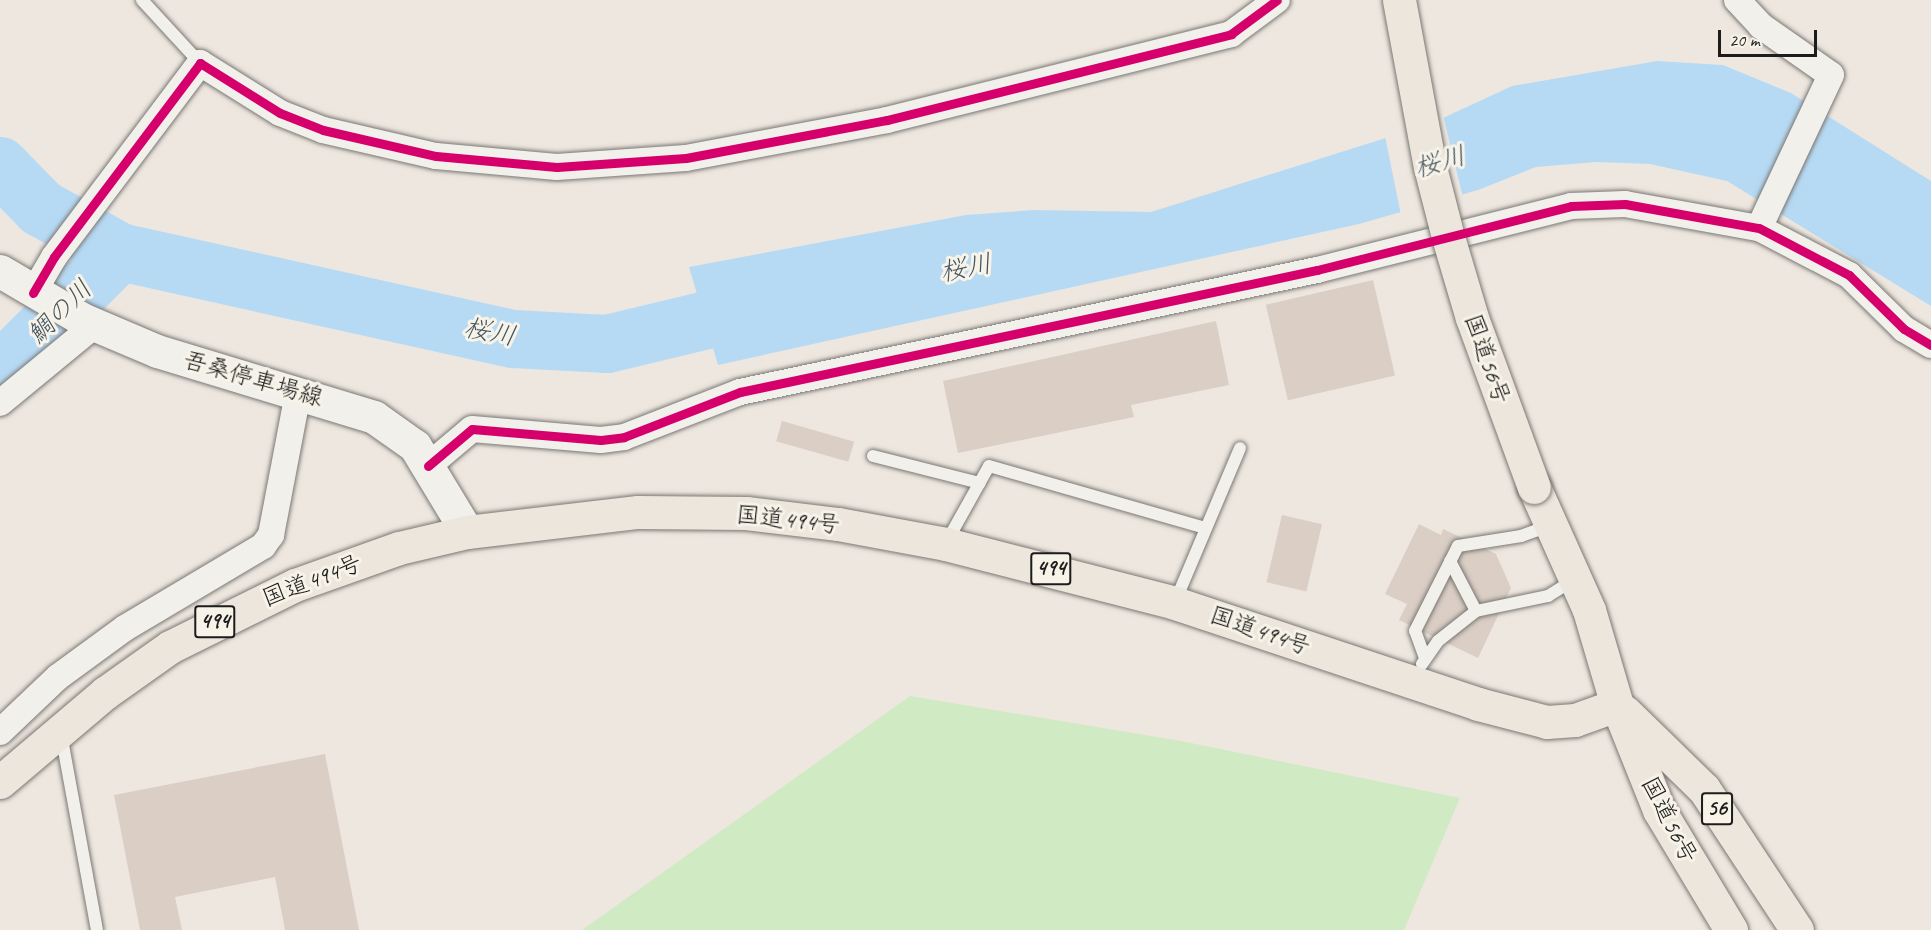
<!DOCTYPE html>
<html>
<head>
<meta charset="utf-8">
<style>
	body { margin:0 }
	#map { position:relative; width:1931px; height:930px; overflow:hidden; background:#eee7df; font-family:Caveat,"Klee One",sans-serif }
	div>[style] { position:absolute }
	.green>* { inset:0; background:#d0eac4 }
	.water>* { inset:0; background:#b7daf4 }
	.pier>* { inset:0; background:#eee7df }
	.river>* { height:58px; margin:-29px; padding:0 29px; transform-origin:29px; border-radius:29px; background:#b7daf4 }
	.building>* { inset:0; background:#dacec5; transform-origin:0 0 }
	.roads { filter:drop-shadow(0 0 2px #7a7774) drop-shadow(0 0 2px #7a7774) }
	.lane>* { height:12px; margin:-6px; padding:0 6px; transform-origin:6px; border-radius:6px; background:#f1f0eb }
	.street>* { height:26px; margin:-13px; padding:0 13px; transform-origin:13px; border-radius:13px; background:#f1f0eb }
	.secondary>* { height:33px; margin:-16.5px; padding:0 16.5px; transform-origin:16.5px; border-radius:16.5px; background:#f1f0eb }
	.highway>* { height:33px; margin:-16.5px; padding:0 16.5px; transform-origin:16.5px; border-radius:16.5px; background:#ece6dd }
	.bridges { filter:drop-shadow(0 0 2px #7a7774) drop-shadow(0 0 2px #7a7774) }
	.highway-bridge>* { height:33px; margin:-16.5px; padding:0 16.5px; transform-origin:16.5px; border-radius:16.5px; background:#ece6dd }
	.cycleway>* { height:9px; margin:-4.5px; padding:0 4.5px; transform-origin:4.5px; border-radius:4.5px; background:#d6006c }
	span { translate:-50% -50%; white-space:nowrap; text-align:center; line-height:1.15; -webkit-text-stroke:6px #f7f3e8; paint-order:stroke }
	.shield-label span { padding:2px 4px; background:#f7f3e8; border:2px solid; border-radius:4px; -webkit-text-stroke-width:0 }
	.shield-label { font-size:22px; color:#1c1c1c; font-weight:700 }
	.street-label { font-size:24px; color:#1c1c1c }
	.water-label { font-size:26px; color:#435460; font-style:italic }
	.scale { position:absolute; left:1718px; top:30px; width:99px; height:27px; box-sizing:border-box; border:3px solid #1c1c1c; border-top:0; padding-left:8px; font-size:18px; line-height:21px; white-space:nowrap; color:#1c1c1c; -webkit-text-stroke:4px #f7f3e8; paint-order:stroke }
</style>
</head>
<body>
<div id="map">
	<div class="green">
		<div style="clip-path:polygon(910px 696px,1181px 741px,1460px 798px,1404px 930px,582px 930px)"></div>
	</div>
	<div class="water">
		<div style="clip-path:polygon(1657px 61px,1723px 65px,1791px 93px,1931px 181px,1931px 306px,1727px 181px,1650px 164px,1596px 162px,1536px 167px,1478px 190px,1359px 224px,718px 365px,689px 267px,966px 215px,1034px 210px,1151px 212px,1430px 124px,1512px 86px)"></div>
	</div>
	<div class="pier">
		<div style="clip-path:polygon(1443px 115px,1463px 198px,1401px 215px,1385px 136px)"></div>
	</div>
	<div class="river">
		<div style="left:0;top:166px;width:59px;rotate:45.7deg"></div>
		<div style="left:41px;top:208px;width:90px;rotate:29.1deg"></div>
		<div style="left:120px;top:252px;width:403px;rotate:12.5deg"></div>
		<div style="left:514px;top:339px;width:93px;rotate:3.1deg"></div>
		<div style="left:607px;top:344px;width:180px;rotate:-13.5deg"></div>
		<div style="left:0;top:372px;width:170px;rotate:-45deg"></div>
	</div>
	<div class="building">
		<div style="left:1373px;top:280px;width:98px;height:110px;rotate:77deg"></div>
		<div style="clip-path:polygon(1216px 321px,1229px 385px,1131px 405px,1134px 417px,958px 453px,943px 381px)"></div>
		<div style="left:782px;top:421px;width:75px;height:21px;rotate:16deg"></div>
		<div style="left:1282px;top:515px;width:41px;height:69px;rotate:13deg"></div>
		<div style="clip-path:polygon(1419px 524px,1441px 535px,1443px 529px,1496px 554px,1511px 588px,1478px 658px,1399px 620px,1407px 604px,1385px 594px)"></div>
		<div style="clip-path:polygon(325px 754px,359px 930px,285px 930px,275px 877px,175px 897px,182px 930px,140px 930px,114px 795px)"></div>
	</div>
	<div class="roads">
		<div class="lane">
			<div style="left:142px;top:0;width:86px;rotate:47.4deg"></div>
			<div style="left:873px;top:456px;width:110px;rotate:14.2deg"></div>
			<div style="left:946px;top:543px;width:88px;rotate:-60.8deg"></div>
			<div style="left:989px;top:466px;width:225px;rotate:16deg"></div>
			<div style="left:1450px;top:561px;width:56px;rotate:62.5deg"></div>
			<div style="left:1175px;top:602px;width:167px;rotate:-67.1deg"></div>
			<div style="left:1425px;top:658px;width:29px;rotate:-110deg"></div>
			<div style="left:1415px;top:631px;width:95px;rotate:-63.2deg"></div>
			<div style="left:1458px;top:546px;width:64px;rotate:-9deg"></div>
			<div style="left:1521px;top:536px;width:30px;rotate:-20deg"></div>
			<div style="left:1422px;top:664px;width:28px;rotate:-55deg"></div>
			<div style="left:1438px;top:641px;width:48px;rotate:-38.3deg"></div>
			<div style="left:1476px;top:611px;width:74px;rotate:-11.8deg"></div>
			<div style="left:1548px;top:596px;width:31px;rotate:-32deg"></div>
			<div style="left:61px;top:734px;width:199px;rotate:79.6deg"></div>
		</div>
		<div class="street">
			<div style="left:1737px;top:0;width:35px;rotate:47deg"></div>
			<div style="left:1761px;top:26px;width:85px;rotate:35deg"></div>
			<div style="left:1831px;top:75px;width:169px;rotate:115.2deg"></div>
			<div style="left:33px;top:293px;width:42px;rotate:-59.7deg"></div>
			<div style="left:54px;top:257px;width:243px;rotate:-53deg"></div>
			<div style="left:200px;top:63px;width:94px;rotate:32deg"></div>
			<div style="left:280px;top:113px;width:46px;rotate:21.6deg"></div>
			<div style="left:323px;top:130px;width:116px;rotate:13deg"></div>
			<div style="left:436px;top:156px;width:121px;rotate:5.2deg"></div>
			<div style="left:557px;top:167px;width:129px;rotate:-4deg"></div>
			<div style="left:686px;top:158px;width:205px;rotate:-10.7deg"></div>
			<div style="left:887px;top:120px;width:355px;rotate:-14deg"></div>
			<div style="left:1231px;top:34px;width:57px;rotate:-36.5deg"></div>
			<div style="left:0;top:403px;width:124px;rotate:-39.5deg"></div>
			<div style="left:428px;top:466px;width:57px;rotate:-40.1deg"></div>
			<div style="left:472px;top:429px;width:129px;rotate:4.9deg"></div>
			<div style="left:601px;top:440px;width:23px;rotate:-7deg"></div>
			<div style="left:624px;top:437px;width:124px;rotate:-21.2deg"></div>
			<div style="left:740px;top:392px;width:590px;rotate:-11.94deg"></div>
			<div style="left:1317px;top:270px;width:262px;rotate:-14.1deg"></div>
			<div style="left:1571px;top:206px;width:54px;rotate:-2.1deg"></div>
			<div style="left:1625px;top:204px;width:136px;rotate:10.2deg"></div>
			<div style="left:1759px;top:228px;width:102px;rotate:27.6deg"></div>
			<div style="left:1849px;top:275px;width:77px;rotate:44.5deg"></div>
			<div style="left:1904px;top:329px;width:31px;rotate:31deg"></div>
			<div style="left:0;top:732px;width:80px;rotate:-43.5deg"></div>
			<div style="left:58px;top:677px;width:83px;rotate:-36.2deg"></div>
			<div style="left:125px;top:628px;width:161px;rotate:-30.7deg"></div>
			<div style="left:263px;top:546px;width:14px;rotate:-54deg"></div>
			<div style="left:271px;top:535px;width:145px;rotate:-79.2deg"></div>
		</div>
		<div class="secondary">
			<div style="left:0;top:271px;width:97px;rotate:30.3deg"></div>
			<div style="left:84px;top:320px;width:79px;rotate:23deg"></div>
			<div style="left:157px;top:351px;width:227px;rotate:16.9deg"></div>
			<div style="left:374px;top:417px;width:50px;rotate:35.3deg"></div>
			<div style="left:415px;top:446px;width:100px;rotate:58.8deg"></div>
		</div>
		<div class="highway">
			<div style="left:1534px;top:487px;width:135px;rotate:65.9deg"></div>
			<div style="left:1589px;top:610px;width:99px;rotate:73.6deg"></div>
			<div style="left:1617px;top:705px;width:113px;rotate:68.2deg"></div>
			<div style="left:1659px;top:810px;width:140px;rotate:59deg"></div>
			<div style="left:1625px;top:712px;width:110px;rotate:44.3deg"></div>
			<div style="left:1704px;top:789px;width:169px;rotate:56.6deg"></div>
			<div style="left:0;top:782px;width:138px;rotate:-40.3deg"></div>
			<div style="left:105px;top:693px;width:80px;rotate:-35.3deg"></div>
			<div style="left:170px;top:647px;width:140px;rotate:-26.4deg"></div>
			<div style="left:295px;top:585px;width:110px;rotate:-19.6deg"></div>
			<div style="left:399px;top:548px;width:70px;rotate:-13.2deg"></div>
			<div style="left:467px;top:532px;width:172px;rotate:-6.7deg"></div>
			<div style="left:638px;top:512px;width:108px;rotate:0.5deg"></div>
			<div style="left:746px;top:513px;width:93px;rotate:6.8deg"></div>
			<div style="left:838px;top:524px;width:110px;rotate:10.5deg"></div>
			<div style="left:946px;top:544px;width:236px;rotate:14.4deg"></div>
			<div style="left:1175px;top:603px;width:319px;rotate:18.4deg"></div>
			<div style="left:1478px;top:704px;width:71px;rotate:14.6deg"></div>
			<div style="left:1547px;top:722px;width:28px;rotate:-4deg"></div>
			<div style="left:1575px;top:720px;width:45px;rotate:-19.7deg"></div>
		</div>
	</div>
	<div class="bridges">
		<div class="highway-bridge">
			<div style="left:1399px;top:0;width:170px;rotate:79.5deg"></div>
			<div style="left:1430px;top:167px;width:72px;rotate:75.6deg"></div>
			<div style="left:1448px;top:237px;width:84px;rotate:73.5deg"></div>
			<div style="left:1472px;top:318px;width:180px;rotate:69.9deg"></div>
		</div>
	</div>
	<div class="cycleway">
		<div style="left:33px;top:293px;width:42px;rotate:-59.7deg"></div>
		<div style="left:54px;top:257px;width:243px;rotate:-53deg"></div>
		<div style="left:200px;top:63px;width:94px;rotate:32deg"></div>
		<div style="left:280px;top:113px;width:46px;rotate:21.6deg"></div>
		<div style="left:323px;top:130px;width:116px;rotate:13deg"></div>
		<div style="left:436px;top:156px;width:121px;rotate:5.2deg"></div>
		<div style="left:557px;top:167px;width:129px;rotate:-4deg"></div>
		<div style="left:686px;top:158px;width:205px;rotate:-10.7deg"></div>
		<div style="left:887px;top:120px;width:355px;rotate:-14deg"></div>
		<div style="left:1231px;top:34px;width:57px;rotate:-36.5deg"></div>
		<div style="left:428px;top:466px;width:57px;rotate:-40.1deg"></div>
		<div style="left:472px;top:429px;width:129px;rotate:4.9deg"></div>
		<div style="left:601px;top:440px;width:23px;rotate:-7deg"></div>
		<div style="left:624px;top:437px;width:124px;rotate:-21.2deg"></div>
		<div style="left:740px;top:392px;width:590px;rotate:-11.94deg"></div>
		<div style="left:1317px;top:270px;width:262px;rotate:-14.1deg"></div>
		<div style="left:1571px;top:206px;width:54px;rotate:-2.1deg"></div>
		<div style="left:1625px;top:204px;width:136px;rotate:10.2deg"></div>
		<div style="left:1759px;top:228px;width:102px;rotate:27.6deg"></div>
		<div style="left:1849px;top:275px;width:77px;rotate:44.5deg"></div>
		<div style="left:1904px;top:329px;width:31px;rotate:31deg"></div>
	</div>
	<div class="shield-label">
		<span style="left:1051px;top:569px">494</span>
		<span style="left:215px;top:622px">494</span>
		<span style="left:1717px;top:809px">56</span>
	</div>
	<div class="street-label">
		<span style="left:1487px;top:359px;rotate:71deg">国道56号</span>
		<span style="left:253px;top:379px;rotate:16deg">吾桑停車場線</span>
		<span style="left:788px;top:520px;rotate:6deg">国道494号</span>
		<span style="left:312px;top:581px;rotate:-21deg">国道494号</span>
		<span style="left:1260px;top:631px;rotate:19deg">国道494号</span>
		<span style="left:1669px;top:820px;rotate:63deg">国道56号</span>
	</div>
	<div class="water-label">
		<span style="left:1440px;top:162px;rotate:-16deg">桜川</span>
		<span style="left:966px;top:268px;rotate:-11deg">桜川</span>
		<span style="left:60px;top:312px;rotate:-45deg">鯛の川</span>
		<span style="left:490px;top:332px;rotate:11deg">桜川</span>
	</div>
	<div class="scale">20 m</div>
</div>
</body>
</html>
